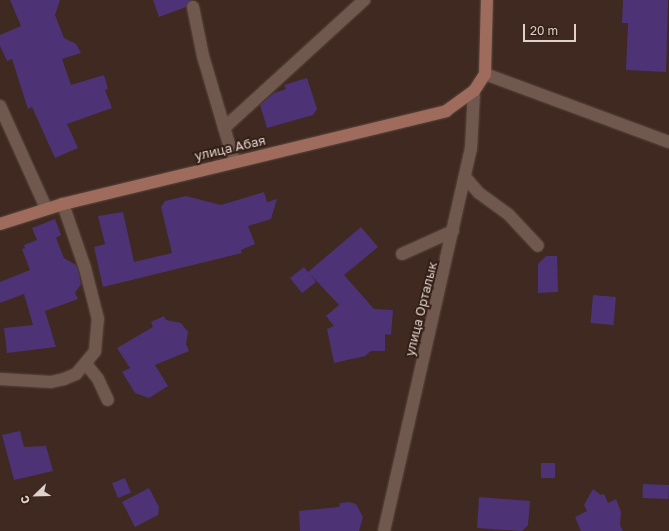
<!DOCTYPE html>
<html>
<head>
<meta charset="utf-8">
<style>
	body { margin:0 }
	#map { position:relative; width:669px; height:531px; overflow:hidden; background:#3f2920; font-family:"Golos Text",sans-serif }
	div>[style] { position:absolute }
	.building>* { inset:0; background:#4d3375; transform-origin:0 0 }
	.roads { filter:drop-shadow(0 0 1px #59473f) drop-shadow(0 0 1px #59473f) }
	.minor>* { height:12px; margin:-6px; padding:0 6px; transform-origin:6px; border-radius:6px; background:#71584f }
	.major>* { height:12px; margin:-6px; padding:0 6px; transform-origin:6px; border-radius:6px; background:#9e6b5d }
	span { translate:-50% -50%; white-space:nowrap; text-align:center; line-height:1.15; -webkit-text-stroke:4px #341f17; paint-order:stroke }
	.street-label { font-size:13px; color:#dfd1cb }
	.north { position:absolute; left:16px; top:475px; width:40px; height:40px; -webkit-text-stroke:3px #341f17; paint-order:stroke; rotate:247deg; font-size:11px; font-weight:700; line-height:16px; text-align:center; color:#dfd1cb }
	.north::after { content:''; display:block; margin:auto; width:14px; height:18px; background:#dfd1cb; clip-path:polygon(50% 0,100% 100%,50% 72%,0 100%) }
	.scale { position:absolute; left:523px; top:24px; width:53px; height:18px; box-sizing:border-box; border:2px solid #dfd1cb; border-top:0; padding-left:5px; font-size:12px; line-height:14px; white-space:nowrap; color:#dfd1cb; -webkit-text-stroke:3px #341f17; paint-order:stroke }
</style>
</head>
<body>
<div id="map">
	<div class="building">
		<div style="clip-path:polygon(10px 0,60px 0,55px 15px,64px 38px,76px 44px,81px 53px,62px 59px,71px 85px,104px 75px,108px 89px,105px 90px,112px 108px,67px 124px,78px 148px,55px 158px,32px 107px,28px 109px,12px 59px,7px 61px,0 46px,0 35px,21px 26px)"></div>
		<div style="clip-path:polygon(153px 0,191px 0,186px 7px,159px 17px)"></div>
		<div style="clip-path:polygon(623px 0,668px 0,666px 72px,626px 70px,628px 23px,622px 23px)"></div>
		<div style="clip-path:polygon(307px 78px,317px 109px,313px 115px,267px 128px,260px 105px,274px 93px,286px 89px,284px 85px)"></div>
		<div style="clip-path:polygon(264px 192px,267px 202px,277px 199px,271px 219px,248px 226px,255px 244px,241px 250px,242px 253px,103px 287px,94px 247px,105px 244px,98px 216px,123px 212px,134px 262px,172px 253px,161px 207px,165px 201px,186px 196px,221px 205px)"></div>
		<div style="clip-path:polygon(55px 219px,61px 235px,56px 238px,64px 258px,76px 265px,78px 270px,81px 284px,75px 293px,78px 299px,45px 311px,56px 347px,7px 353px,4px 328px,33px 325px,24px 294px,0 303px,0 282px,30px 270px,22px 249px,25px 248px,24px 245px,37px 240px,32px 228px)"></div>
		<div style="clip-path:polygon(361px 227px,378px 247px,344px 275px,374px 309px,393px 310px,391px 335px,385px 334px,385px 351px,371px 351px,365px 356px,334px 363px,327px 329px,334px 326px,326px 316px,339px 305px,310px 274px,316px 282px,302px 293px,290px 278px,304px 267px,308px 272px)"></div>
		<div style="clip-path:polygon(546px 256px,557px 256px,558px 292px,538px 293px,538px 264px)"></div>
		<div style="left:593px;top:295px;width:23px;height:28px;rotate:5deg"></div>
		<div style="clip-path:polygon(164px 316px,166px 320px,181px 323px,188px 332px,186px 344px,189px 351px,155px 365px,168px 386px,149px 398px,135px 393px,122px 372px,130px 368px,117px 348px,153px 327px,151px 322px)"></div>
		<div style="clip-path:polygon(20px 431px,24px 447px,46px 446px,53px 471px,14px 480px,2px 435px)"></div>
		<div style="left:541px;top:463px;width:14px;height:15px"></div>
		<div style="left:125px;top:478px;width:16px;height:14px;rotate:68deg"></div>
		<div style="left:643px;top:484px;width:26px;height:14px;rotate:2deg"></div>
		<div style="clip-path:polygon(149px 488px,159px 507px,158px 515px,135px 527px,122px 502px)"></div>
		<div style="clip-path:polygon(593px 489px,601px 495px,604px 494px,608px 503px,616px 499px,621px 512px,620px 525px,623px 531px,581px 531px,575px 517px,587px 511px,584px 505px)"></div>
		<div style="clip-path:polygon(479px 497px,530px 501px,528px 525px,522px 531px,477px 528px)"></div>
		<div style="clip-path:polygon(349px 502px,356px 504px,363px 517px,359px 531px,300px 531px,299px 511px,339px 507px,340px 503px)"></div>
	</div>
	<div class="roads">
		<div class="minor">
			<div style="left:193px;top:7px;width:50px;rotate:78.5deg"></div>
			<div style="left:203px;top:56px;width:109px;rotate:73.6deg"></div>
			<div style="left:485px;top:74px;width:196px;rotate:20.3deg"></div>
			<div style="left:0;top:106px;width:112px;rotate:65.7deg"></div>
			<div style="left:224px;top:128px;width:190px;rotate:-42.4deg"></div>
			<div style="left:465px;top:177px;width:21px;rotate:49deg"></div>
			<div style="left:479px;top:193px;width:37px;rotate:36deg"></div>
			<div style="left:509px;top:215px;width:42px;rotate:46.9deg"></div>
			<div style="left:402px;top:254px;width:56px;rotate:-24.3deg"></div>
			<div style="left:86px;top:364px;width:19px;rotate:51deg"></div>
			<div style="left:98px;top:379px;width:23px;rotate:65deg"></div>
			<div style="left:0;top:379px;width:51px;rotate:3.4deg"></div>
			<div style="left:51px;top:382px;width:13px;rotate:-13deg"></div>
			<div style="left:64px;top:379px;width:13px;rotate:-23deg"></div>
			<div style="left:76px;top:374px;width:30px;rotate:-50deg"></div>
			<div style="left:95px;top:351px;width:32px;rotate:-85deg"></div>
			<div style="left:98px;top:319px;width:53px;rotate:-104.3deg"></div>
			<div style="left:85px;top:268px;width:68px;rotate:-109deg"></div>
			<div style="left:384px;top:531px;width:392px;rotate:-77.2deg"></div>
			<div style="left:471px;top:149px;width:58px;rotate:-87deg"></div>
		</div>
		<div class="major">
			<div style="left:0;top:224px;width:66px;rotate:-17.6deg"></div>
			<div style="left:63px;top:204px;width:394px;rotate:-13.6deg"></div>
			<div style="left:446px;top:111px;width:34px;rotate:-36deg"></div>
			<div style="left:474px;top:91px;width:20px;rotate:-57deg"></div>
			<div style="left:485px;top:74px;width:74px;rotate:-88.5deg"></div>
		</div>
	</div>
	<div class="street-label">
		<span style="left:230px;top:148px;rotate:-13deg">улица Абая</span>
		<span style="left:421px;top:309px;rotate:-76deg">улица Орталык</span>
	</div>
	<div class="north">С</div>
	<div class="scale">20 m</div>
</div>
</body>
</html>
